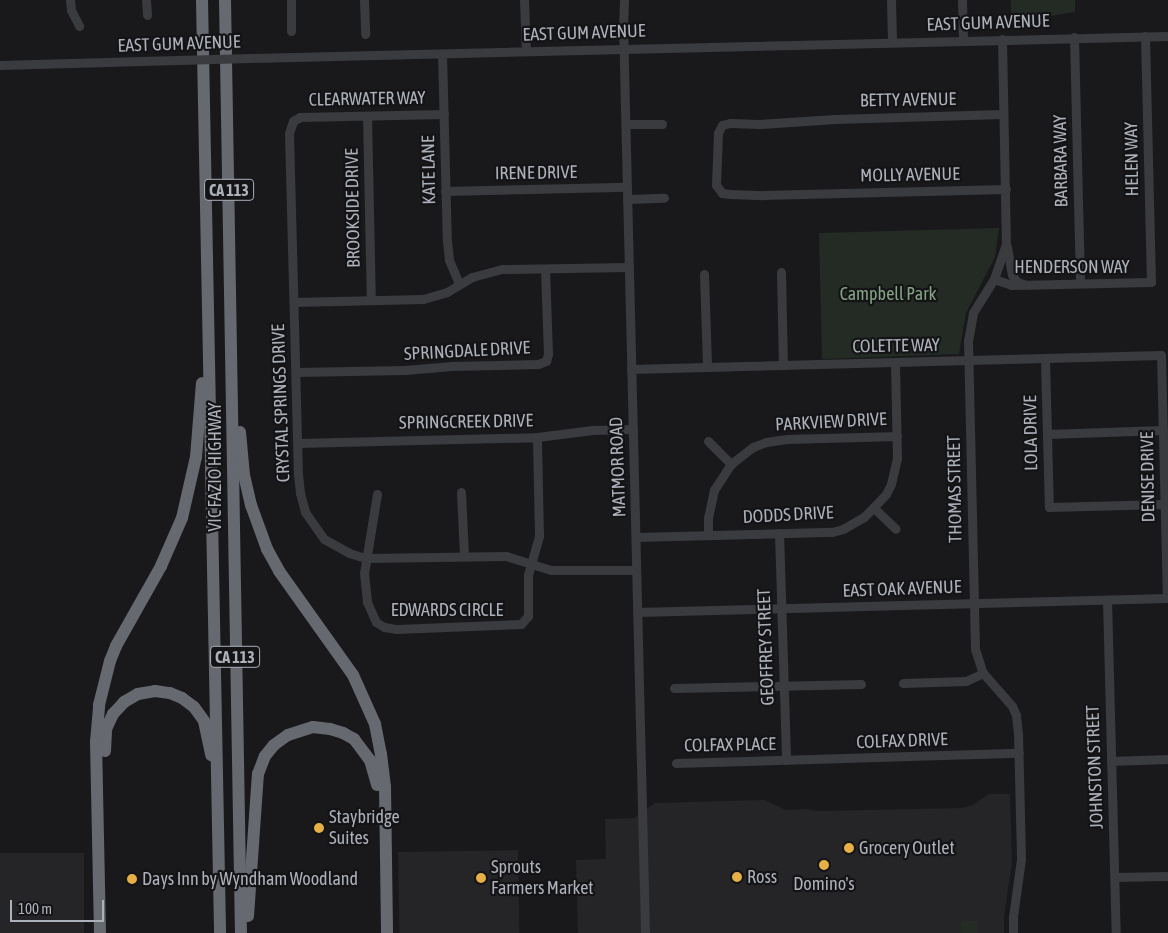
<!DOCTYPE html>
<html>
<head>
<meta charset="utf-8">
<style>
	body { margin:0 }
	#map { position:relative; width:1168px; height:933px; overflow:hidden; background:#19191b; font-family:"Asap Condensed",sans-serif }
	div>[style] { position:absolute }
	.built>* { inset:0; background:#252528; transform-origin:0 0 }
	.green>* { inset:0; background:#232b24; transform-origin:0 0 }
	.minor>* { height:9px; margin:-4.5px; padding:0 4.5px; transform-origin:4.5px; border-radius:4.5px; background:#3a3b3f }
	.highway>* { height:12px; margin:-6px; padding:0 6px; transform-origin:6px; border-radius:6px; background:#666970 }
	.minor-bridge>* { height:9px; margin:-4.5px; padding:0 4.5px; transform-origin:4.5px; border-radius:4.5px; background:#3a3b3f }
	.dots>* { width:14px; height:14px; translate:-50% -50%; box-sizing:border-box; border:2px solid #141416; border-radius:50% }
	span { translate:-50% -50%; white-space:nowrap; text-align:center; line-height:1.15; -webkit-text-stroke:4.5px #141416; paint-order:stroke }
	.shield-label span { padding:1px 4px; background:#141416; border:1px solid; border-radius:4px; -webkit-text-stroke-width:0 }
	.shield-label { font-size:16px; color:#acb0b9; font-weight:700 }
	.street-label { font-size:18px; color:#acb0b9 }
	.park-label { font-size:18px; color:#85a386 }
	.poi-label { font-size:18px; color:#acb0b9 }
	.left { translate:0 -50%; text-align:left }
	.scale { position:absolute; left:10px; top:900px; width:94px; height:22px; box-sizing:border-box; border:2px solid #acb0b9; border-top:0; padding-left:6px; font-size:15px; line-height:18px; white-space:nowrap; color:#acb0b9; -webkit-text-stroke:4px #141416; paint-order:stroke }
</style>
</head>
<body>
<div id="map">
	<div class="built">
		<div style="clip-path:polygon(989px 794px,1010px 794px,1012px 862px,1004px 917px,1004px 933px,578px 933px,576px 860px,606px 859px,605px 819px,634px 818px,655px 803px,764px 800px,786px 810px,806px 809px,818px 811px,962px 808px,973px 805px)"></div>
		<div style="left:518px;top:850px;width:83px;height:120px;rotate:89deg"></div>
		<div style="left:84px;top:853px;width:80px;height:84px;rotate:90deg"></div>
	</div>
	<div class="green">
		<div style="clip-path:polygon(1011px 0,1075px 0,1075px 12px,1033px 19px,1015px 18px,1011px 14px)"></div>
		<div style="clip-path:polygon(999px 228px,995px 257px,966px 313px,959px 354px,822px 359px,819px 233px)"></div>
		<div style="left:961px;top:921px;width:16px;height:12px"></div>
	</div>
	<div class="minor">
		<div style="left:70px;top:0;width:10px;rotate:84deg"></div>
		<div style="left:71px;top:10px;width:18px;rotate:63deg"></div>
		<div style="left:146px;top:0;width:15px;rotate:86deg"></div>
		<div style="left:291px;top:0;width:31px;rotate:90deg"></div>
		<div style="left:364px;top:0;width:34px;rotate:88deg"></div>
		<div style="left:524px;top:0;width:51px;rotate:87.8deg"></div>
		<div style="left:624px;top:0;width:25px;rotate:92deg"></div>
		<div style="left:623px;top:25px;width:908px;rotate:88.61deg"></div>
		<div style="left:891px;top:0;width:42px;rotate:88.6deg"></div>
		<div style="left:962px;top:0;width:40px;rotate:88.6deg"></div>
		<div style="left:1074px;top:37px;width:246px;rotate:88.6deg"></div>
		<div style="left:1002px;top:39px;width:205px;rotate:88.9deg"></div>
		<div style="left:1006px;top:244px;width:37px;rotate:109deg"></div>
		<div style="left:994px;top:279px;width:40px;rotate:122deg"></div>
		<div style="left:973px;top:313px;width:27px;rotate:100deg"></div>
		<div style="left:968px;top:340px;width:309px;rotate:88.7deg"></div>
		<div style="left:975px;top:649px;width:25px;rotate:72deg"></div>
		<div style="left:983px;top:673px;width:44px;rotate:48.7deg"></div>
		<div style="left:1012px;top:706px;width:10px;rotate:66deg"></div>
		<div style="left:1016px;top:715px;width:19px;rotate:84deg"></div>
		<div style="left:1018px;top:734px;width:125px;rotate:88.6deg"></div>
		<div style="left:1021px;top:859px;width:59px;rotate:97.9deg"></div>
		<div style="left:1013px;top:917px;width:16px;rotate:90deg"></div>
		<div style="left:442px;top:54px;width:187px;rotate:88.5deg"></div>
		<div style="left:447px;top:241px;width:19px;rotate:84deg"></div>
		<div style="left:449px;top:260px;width:25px;rotate:67deg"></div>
		<div style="left:250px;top:58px;width:918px;rotate:-1.37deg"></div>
		<div style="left:0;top:65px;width:178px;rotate:-1.6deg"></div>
		<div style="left:444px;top:114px;width:144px;rotate:178.8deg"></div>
		<div style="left:300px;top:117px;width:8px;rotate:150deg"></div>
		<div style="left:293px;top:121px;width:13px;rotate:108deg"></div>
		<div style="left:289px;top:133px;width:341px;rotate:88.5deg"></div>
		<div style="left:298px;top:474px;width:19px;rotate:84deg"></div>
		<div style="left:300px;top:493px;width:20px;rotate:75deg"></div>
		<div style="left:305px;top:512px;width:33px;rotate:55deg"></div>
		<div style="left:324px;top:539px;width:29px;rotate:29deg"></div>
		<div style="left:349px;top:553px;width:17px;rotate:17deg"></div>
		<div style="left:365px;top:558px;width:141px;rotate:-0.8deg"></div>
		<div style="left:506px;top:556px;width:47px;rotate:17.3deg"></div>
		<div style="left:551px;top:570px;width:85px"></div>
		<div style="left:1003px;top:114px;width:168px;rotate:178.3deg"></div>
		<div style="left:835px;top:119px;width:76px;rotate:176.2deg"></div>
		<div style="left:759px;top:124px;width:29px;rotate:-178deg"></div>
		<div style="left:730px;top:123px;width:8px;rotate:166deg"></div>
		<div style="left:722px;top:125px;width:9px;rotate:117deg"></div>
		<div style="left:718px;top:133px;width:52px;rotate:92.2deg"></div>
		<div style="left:716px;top:185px;width:10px;rotate:53deg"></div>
		<div style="left:722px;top:193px;width:8px;rotate:7deg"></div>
		<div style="left:730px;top:194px;width:33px;rotate:2deg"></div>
		<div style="left:763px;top:195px;width:243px;rotate:-1.4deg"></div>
		<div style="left:367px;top:116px;width:184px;rotate:88.8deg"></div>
		<div style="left:626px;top:124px;width:36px"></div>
		<div style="left:445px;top:191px;width:182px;rotate:-1.3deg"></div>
		<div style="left:627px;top:199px;width:37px;rotate:-2deg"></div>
		<div style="left:1007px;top:247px;width:28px;rotate:80deg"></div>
		<div style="left:1012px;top:275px;width:9px;rotate:54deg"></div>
		<div style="left:1017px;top:282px;width:6px;rotate:18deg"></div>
		<div style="left:781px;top:272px;width:93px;rotate:88.8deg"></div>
		<div style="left:704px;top:274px;width:92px;rotate:88.1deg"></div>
		<div style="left:994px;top:279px;width:18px;rotate:19deg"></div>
		<div style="left:1011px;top:285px;width:140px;rotate:-1.2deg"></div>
		<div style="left:1151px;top:282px;width:246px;rotate:-91.4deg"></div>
		<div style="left:294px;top:302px;width:129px;rotate:-1.3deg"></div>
		<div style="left:423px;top:299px;width:25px;rotate:-16deg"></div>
		<div style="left:447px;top:292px;width:29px;rotate:-31deg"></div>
		<div style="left:472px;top:277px;width:31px;rotate:-15deg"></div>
		<div style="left:502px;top:269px;width:127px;rotate:-0.9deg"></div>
		<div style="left:1045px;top:359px;width:148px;rotate:88.5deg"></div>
		<div style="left:1049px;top:507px;width:115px;rotate:-1.5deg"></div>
		<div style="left:631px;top:369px;width:530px;rotate:-1.51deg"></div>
		<div style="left:1161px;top:355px;width:243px;rotate:88.6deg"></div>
		<div style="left:296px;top:372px;width:109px;rotate:-1.1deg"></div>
		<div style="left:405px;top:370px;width:47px;rotate:-4.9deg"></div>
		<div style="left:452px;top:366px;width:86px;rotate:-1.3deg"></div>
		<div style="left:538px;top:364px;width:9px;rotate:-21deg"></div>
		<div style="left:546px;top:361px;width:7px;rotate:-74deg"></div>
		<div style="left:548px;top:354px;width:85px;rotate:-92deg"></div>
		<div style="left:1047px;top:434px;width:116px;rotate:-2deg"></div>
		<div style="left:708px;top:441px;width:33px;rotate:45deg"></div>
		<div style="left:299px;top:443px;width:238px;rotate:-1.4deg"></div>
		<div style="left:537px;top:437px;width:56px;rotate:-7.1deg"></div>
		<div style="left:593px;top:430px;width:40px;rotate:-1.4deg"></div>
		<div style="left:461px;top:492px;width:64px;rotate:87.3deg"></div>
		<div style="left:377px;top:494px;width:80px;rotate:99.3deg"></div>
		<div style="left:364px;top:573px;width:29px;rotate:84deg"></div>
		<div style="left:367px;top:602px;width:22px;rotate:66deg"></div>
		<div style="left:376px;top:622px;width:9px;rotate:32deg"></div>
		<div style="left:384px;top:627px;width:12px;rotate:9deg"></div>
		<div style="left:396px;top:629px;width:125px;rotate:-2.3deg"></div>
		<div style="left:521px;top:624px;width:11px;rotate:-49deg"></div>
		<div style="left:528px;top:616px;width:41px;rotate:-90deg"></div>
		<div style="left:528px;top:575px;width:41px;rotate:-74.2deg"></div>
		<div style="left:539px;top:536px;width:99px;rotate:-91.2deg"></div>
		<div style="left:874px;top:508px;width:30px;rotate:44deg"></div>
		<div style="left:779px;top:533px;width:227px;rotate:88.2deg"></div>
		<div style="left:708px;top:534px;width:16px;rotate:-90deg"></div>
		<div style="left:708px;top:518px;width:29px;rotate:-78deg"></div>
		<div style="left:714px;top:490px;width:31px;rotate:-57deg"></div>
		<div style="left:731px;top:464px;width:28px;rotate:-38deg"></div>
		<div style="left:753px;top:447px;width:14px;rotate:-21deg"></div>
		<div style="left:766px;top:442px;width:21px;rotate:-8deg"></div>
		<div style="left:787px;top:439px;width:110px;rotate:-1.6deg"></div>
		<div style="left:636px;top:537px;width:196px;rotate:-1.5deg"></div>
		<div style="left:832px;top:532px;width:11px;rotate:-15deg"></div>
		<div style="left:843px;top:529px;width:24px;rotate:-30deg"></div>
		<div style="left:864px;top:517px;width:32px;rotate:-46deg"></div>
		<div style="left:886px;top:494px;width:11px;rotate:-63deg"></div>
		<div style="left:891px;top:484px;width:26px;rotate:-77deg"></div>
		<div style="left:897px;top:459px;width:97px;rotate:-91.2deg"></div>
		<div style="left:1107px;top:600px;width:333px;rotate:88.5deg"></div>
		<div style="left:637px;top:612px;width:531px;rotate:-1.51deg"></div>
		<div style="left:903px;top:683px;width:63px;rotate:-1.8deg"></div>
		<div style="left:966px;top:681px;width:19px;rotate:-25deg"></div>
		<div style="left:674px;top:688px;width:187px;rotate:-1.2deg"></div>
		<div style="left:1111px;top:761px;width:57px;rotate:-2deg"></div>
		<div style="left:676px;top:763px;width:343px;rotate:-1.7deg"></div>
		<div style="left:1115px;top:877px;width:53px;rotate:-1.1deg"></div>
	</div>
	<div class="highway">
		<div style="left:202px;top:0;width:933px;rotate:88.89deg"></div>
		<div style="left:225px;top:0;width:933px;rotate:89.02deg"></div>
		<div style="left:240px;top:432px;width:43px;rotate:84.7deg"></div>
		<div style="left:244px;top:475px;width:31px;rotate:77deg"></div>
		<div style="left:251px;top:505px;width:47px;rotate:70deg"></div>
		<div style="left:267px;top:549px;width:25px;rotate:61deg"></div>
		<div style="left:279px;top:571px;width:128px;rotate:54.6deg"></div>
		<div style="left:353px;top:675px;width:54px;rotate:65.8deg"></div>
		<div style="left:375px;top:724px;width:31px;rotate:79deg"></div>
		<div style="left:381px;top:754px;width:33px;rotate:83deg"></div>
		<div style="left:385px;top:787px;width:146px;rotate:89.2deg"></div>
		<div style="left:105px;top:751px;width:22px;rotate:-87deg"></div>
		<div style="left:106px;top:729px;width:17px;rotate:-65deg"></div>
		<div style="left:113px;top:714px;width:16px;rotate:-47deg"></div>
		<div style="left:124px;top:702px;width:16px;rotate:-30deg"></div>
		<div style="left:138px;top:694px;width:17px;rotate:-10deg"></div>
		<div style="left:155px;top:691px;width:15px;rotate:8deg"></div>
		<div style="left:170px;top:693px;width:13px;rotate:23deg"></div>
		<div style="left:182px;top:698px;width:15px;rotate:37deg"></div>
		<div style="left:194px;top:707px;width:17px;rotate:54deg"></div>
		<div style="left:204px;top:721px;width:35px;rotate:78deg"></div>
		<div style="left:248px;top:916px;width:142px;rotate:-86deg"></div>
		<div style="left:258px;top:774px;width:19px;rotate:-69deg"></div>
		<div style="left:265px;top:756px;width:14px;rotate:-51deg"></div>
		<div style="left:274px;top:745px;width:17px;rotate:-36deg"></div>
		<div style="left:288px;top:735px;width:26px;rotate:-18deg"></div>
		<div style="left:313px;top:727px;width:17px;rotate:7deg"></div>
		<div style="left:330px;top:729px;width:14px;rotate:17deg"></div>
		<div style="left:343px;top:733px;width:13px;rotate:29deg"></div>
		<div style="left:354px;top:739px;width:26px;rotate:53deg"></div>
		<div style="left:370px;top:760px;width:26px;rotate:74deg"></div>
		<div style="left:100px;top:933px;width:191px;rotate:-91.2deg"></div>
		<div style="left:96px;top:742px;width:37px;rotate:-85deg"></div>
		<div style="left:99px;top:705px;width:45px;rotate:-76deg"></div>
		<div style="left:110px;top:661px;width:16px;rotate:-68deg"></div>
		<div style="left:116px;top:646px;width:92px;rotate:-60.6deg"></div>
		<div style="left:161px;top:566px;width:52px;rotate:-66.4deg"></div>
		<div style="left:182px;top:518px;width:63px;rotate:-77.1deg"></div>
		<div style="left:196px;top:457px;width:74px;rotate:-85.4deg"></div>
	</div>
	<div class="minor-bridge">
		<div style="left:178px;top:60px;width:72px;rotate:-1.6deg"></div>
	</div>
	<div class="dots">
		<div style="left:319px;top:828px;background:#e6b046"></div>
		<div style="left:849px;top:848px;background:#e6b046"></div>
		<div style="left:824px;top:865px;background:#e6b046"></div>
		<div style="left:737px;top:877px;background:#e6b046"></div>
		<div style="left:481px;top:878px;background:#e6b046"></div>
		<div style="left:132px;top:879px;background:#e6b046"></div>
	</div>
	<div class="shield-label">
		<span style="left:229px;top:190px">CA 113</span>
		<span style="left:235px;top:657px">CA 113</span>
	</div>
	<div class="street-label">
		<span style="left:988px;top:23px;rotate:-2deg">EAST GUM AVENUE</span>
		<span style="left:584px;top:33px;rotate:-2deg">EAST GUM AVENUE</span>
		<span style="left:179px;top:44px;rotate:-2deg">EAST GUM AVENUE</span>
		<span style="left:367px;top:99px;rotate:-1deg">CLEARWATER WAY</span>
		<span style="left:908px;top:100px;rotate:-1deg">BETTY AVENUE</span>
		<span style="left:1132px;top:159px;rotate:-91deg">HELEN WAY</span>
		<span style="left:1061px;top:161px;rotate:-91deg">BARBARA WAY</span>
		<span style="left:429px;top:170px;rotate:-91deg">KATE LANE</span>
		<span style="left:536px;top:173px;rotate:-1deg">IRENE DRIVE</span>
		<span style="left:910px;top:175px;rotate:-1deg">MOLLY AVENUE</span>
		<span style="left:353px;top:208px;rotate:-91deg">BROOKSIDE DRIVE</span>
		<span style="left:1072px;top:267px">HENDERSON WAY</span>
		<span style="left:896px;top:346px;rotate:-1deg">COLETTE WAY</span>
		<span style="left:467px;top:351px;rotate:-3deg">SPRINGDALE DRIVE</span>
		<span style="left:281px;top:403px;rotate:-92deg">CRYSTAL SPRINGS DRIVE</span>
		<span style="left:466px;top:422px;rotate:-1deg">SPRINGCREEK DRIVE</span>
		<span style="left:831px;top:422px;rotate:-3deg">PARKVIEW DRIVE</span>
		<span style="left:1031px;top:433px;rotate:-91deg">LOLA DRIVE</span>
		<span style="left:215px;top:467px;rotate:-90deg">VIC FAZIO HIGHWAY</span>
		<span style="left:618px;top:467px;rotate:-92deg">MATMOR ROAD</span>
		<span style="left:1148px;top:477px;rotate:-91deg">DENISE DRIVE</span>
		<span style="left:955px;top:489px;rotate:-91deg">THOMAS STREET</span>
		<span style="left:788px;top:515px;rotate:-3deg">DODDS DRIVE</span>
		<span style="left:902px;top:589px;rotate:-2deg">EAST OAK AVENUE</span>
		<span style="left:447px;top:610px">EDWARDS CIRCLE</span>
		<span style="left:766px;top:647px;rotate:-92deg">GEOFFREY STREET</span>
		<span style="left:902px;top:741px;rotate:-2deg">COLFAX DRIVE</span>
		<span style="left:730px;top:745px;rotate:-1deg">COLFAX PLACE</span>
		<span style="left:1095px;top:767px;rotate:-92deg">JOHNSTON STREET</span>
	</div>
	<div class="park-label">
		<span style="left:888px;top:294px">Campbell Park</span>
	</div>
	<div class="poi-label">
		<span class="left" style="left:329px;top:828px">Staybridge<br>Suites</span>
		<span class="left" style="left:859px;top:848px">Grocery Outlet</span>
		<span class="left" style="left:491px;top:878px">Sprouts<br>Farmers Market</span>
		<span class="left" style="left:747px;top:877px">Ross</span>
		<span class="left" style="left:142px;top:879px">Days Inn by Wyndham Woodland</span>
		<span style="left:824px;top:884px">Domino's</span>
	</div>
	<div class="scale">100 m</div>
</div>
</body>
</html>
